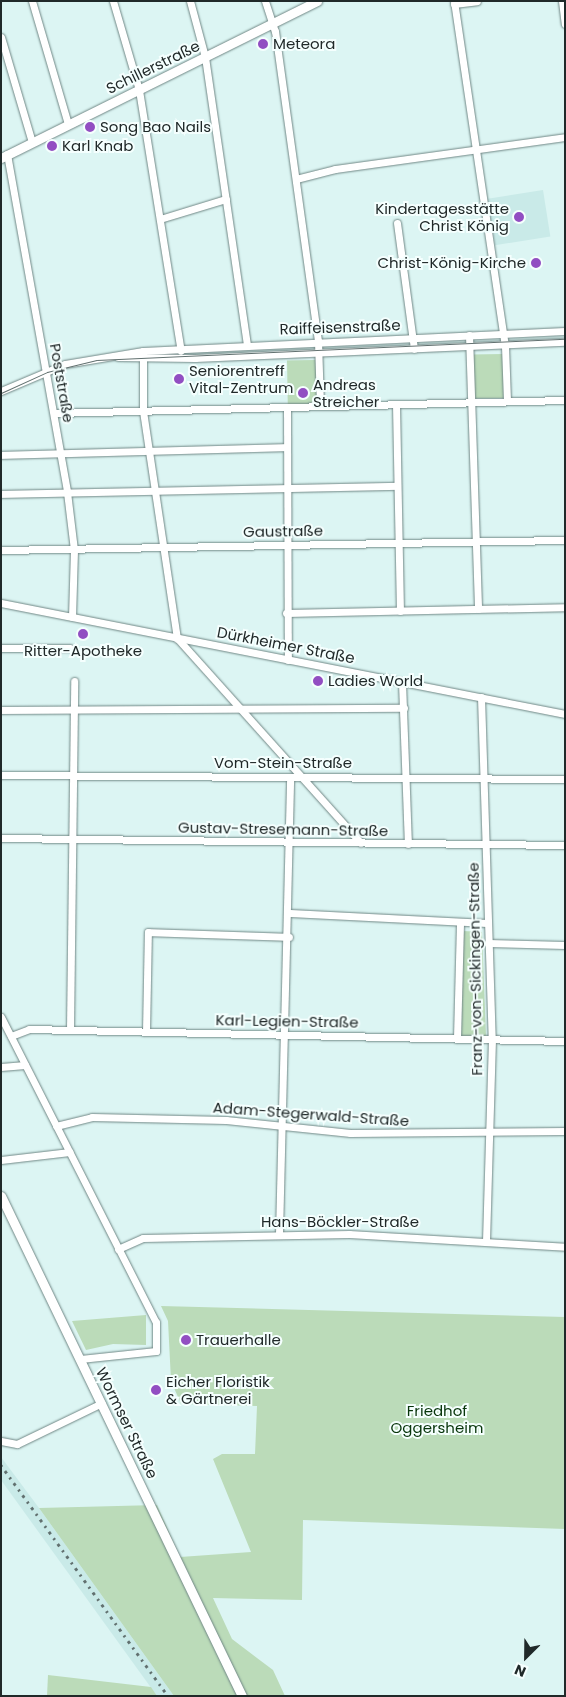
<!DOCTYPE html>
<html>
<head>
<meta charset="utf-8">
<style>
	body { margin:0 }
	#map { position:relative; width:566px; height:1697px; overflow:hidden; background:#dcf5f3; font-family:Poppins,sans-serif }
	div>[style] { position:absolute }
	.built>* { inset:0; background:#c9eae8; transform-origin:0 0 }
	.green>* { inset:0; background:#bbdbb9; transform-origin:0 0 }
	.roads { filter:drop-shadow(0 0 1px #708785) drop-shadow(0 0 1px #708785) }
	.minor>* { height:7px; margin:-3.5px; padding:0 3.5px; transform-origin:3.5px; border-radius:3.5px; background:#fff }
	.tertiary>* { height:9px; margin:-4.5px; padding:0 4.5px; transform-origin:4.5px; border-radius:4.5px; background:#fff }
	.tram>* { height:1px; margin:-0.5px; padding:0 0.5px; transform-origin:0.5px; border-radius:0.5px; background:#61706f }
	.rail>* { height:2.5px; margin-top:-1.25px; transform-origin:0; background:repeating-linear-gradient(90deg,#61706f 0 2.5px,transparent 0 7.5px) }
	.dots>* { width:14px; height:14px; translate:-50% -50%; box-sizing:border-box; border:2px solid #f5fffe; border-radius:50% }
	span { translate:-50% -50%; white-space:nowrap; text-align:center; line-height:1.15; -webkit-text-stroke:4px #f5fffe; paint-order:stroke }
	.poi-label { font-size:15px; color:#202929 }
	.left { translate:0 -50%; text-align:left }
	.right { translate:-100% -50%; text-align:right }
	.street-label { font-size:15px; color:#202929 }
	.park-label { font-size:15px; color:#07350a }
	.frame { position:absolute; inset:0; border:2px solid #202929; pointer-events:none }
	.north { position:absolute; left:501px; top:1632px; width:50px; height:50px; -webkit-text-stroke:4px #f5fffe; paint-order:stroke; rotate:203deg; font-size:14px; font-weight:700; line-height:20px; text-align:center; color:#202929 }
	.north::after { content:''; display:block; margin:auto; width:18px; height:22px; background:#202929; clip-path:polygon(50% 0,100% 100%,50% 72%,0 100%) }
</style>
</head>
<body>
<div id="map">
	<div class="built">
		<div style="left:543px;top:190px;width:47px;height:56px;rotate:81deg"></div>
		<div style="clip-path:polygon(1px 1457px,39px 1508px,174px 1696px,157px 1696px,1px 1480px)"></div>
	</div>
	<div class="green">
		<div style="left:503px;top:354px;width:44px;height:32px;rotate:89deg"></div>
		<div style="left:316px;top:360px;width:44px;height:29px;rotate:89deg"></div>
		<div style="clip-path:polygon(463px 931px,482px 932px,486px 1036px,461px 1036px)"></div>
		<div style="clip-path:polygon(161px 1306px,565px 1317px,565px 1529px,303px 1520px,302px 1600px,213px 1598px,232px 1639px,273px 1670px,285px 1696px,174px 1696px,39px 1508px,157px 1505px,180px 1557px,251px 1552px,213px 1459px,222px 1454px,255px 1454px,257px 1406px,181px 1404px,171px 1381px,168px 1321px)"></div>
		<div style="clip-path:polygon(146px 1315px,146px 1345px,113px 1344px,86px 1350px,72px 1321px)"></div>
		<div style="clip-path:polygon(48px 1675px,151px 1687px,157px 1696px,47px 1696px)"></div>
	</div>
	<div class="roads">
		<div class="minor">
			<div style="left:32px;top:1px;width:128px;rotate:73.7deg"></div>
			<div style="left:113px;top:1px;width:93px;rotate:73.7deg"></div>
			<div style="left:139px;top:90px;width:264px;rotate:80.9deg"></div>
			<div style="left:190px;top:1px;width:58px;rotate:75deg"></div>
			<div style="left:205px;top:57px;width:290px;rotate:81.7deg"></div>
			<div style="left:265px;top:1px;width:32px;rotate:72deg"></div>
			<div style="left:275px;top:31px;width:313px;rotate:82.1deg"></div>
			<div style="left:318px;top:341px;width:65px;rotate:88.2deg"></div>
			<div style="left:454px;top:1px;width:349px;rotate:81.6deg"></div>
			<div style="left:505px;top:346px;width:55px;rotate:87.9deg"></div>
			<div style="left:562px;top:1px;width:23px;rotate:83deg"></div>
			<div style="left:454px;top:4px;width:23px;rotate:-7deg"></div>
			<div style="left:1px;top:37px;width:109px;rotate:73.6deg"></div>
			<div style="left:7px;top:154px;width:343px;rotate:79.9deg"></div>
			<div style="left:67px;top:492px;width:58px;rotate:83.1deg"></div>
			<div style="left:74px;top:550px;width:67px;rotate:91.7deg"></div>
			<div style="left:296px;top:179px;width:40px;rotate:-14.4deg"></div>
			<div style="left:335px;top:169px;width:232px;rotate:-7.9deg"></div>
			<div style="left:160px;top:219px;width:69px;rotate:-16.9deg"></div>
			<div style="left:397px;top:223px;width:127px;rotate:82.3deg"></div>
			<div style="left:469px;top:335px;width:274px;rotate:88.1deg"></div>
			<div style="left:143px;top:351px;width:60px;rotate:90deg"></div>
			<div style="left:143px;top:411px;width:230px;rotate:81.5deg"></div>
			<div style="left:177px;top:638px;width:275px;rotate:48.1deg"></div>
			<div style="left:118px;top:357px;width:77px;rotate:0.7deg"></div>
			<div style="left:195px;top:358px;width:370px;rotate:-2.5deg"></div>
			<div style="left:1px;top:391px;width:69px;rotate:-22.9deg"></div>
			<div style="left:65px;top:364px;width:79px;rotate:-9.5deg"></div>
			<div style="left:143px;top:351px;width:422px;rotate:-2.7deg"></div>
			<div style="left:396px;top:404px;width:207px;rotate:88.9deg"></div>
			<div style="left:287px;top:407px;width:253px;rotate:89.8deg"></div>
			<div style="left:54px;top:413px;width:511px;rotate:-1.46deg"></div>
			<div style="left:1px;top:455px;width:286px;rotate:-1.6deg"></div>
			<div style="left:1px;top:494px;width:396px;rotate:-1.2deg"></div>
			<div style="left:1px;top:550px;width:564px;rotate:-1.02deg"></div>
			<div style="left:1px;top:603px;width:575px;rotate:11.13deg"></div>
			<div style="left:286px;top:613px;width:279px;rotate:-1.2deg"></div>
			<div style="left:1px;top:648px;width:69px"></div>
			<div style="left:402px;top:682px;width:162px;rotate:87.9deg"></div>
			<div style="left:481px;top:697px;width:342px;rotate:88.2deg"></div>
			<div style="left:492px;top:1039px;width:200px;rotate:91.7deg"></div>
			<div style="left:1px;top:710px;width:403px;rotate:-0.3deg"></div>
			<div style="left:1px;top:775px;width:564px;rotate:0.41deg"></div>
			<div style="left:1px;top:838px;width:564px;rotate:0.71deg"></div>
			<div style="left:290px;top:913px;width:197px;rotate:2.9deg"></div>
			<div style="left:488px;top:943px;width:77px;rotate:1.5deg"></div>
			<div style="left:1px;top:1017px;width:342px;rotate:63.1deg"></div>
			<div style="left:156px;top:1322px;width:29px;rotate:90deg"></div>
			<div style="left:156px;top:1351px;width:76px;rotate:174deg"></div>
			<div style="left:70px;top:1030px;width:349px;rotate:-89.3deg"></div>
			<div style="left:146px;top:1032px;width:100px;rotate:-88.9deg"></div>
			<div style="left:148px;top:932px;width:141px;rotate:2deg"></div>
			<div style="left:11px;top:1036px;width:19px;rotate:-21deg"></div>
			<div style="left:29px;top:1029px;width:536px;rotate:1.28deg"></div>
			<div style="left:457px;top:1038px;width:116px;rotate:-88.5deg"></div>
			<div style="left:1px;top:1067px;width:24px;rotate:-5deg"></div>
			<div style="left:56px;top:1126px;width:37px;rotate:-14deg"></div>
			<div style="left:92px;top:1117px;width:134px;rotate:1.3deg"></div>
			<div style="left:226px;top:1120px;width:125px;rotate:6deg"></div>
			<div style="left:350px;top:1133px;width:215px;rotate:-0.5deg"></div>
			<div style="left:1px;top:1160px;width:69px;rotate:-6.6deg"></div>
			<div style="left:279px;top:1234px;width:457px;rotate:-88.6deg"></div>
			<div style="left:118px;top:1249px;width:27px;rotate:-24deg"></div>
			<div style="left:143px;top:1238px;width:206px;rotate:-1.1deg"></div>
			<div style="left:349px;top:1234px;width:216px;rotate:3.4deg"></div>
			<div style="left:1px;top:1441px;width:16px;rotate:11deg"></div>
			<div style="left:17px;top:1444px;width:94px;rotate:-25.8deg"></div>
		</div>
		<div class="tertiary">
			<div style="left:1px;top:158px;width:353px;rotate:-26.4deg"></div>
			<div style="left:1px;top:1196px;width:555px;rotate:64.27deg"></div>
		</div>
	</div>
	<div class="tram">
		<div style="left:1px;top:393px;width:51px;rotate:-24.5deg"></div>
		<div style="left:47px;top:372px;width:51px;rotate:-13.5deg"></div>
		<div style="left:97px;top:360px;width:468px;rotate:-2.6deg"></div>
	</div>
	<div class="rail">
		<div style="left:1px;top:1465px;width:285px;rotate:54.1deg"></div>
	</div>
	<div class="dots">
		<div style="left:263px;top:44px;background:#924ec2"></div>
		<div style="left:90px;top:127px;background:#924ec2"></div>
		<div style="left:52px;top:146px;background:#924ec2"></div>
		<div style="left:519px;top:217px;background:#924ec2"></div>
		<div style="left:536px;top:263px;background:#924ec2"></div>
		<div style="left:179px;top:379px;background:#924ec2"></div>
		<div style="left:303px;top:393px;background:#924ec2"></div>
		<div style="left:83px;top:634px;background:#924ec2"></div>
		<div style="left:318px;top:681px;background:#924ec2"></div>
		<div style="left:186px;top:1340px;background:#924ec2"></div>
		<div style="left:156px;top:1390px;background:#924ec2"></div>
	</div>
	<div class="poi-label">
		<span class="left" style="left:273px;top:44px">Meteora</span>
		<span class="left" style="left:100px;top:127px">Song Bao Nails</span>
		<span class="left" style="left:62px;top:146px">Karl Knab</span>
		<span class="right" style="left:509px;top:217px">Kindertagesstätte<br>Christ König</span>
		<span class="right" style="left:526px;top:263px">Christ-König-Kirche</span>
		<span class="left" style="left:189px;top:379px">Seniorentreff<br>Vital-Zentrum</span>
		<span class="left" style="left:313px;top:393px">Andreas<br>Streicher</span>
		<span style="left:83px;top:651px">Ritter-Apotheke</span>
		<span class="left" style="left:328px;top:681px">Ladies World</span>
		<span class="left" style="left:196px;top:1340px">Trauerhalle</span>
		<span class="left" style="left:166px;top:1390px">Eicher Floristik<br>&amp; Gärtnerei</span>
	</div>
	<div class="street-label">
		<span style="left:153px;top:67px;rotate:-26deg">Schillerstraße</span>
		<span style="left:340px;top:327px;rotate:-2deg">Raiffeisenstraße</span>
		<span style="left:62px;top:383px;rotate:80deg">Poststraße</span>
		<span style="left:283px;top:531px;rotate:-1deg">Gaustraße</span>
		<span style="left:286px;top:645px;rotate:11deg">Dürkheimer Straße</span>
		<span style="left:283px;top:763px">Vom-Stein-Straße</span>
		<span style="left:283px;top:829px;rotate:1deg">Gustav-Stresemann-Straße</span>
		<span style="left:475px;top:969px;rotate:-91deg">Franz-von-Sickingen-Straße</span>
		<span style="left:287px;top:1021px;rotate:1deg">Karl-Legien-Straße</span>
		<span style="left:311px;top:1114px;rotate:4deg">Adam-Stegerwald-Straße</span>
		<span style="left:340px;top:1222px">Hans-Böckler-Straße</span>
		<span style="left:127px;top:1423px;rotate:64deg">Wormser Straße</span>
	</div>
	<div class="park-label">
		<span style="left:437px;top:1419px">Friedhof<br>Oggersheim</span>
	</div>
	<div class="frame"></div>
	<div class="north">N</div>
</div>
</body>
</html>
